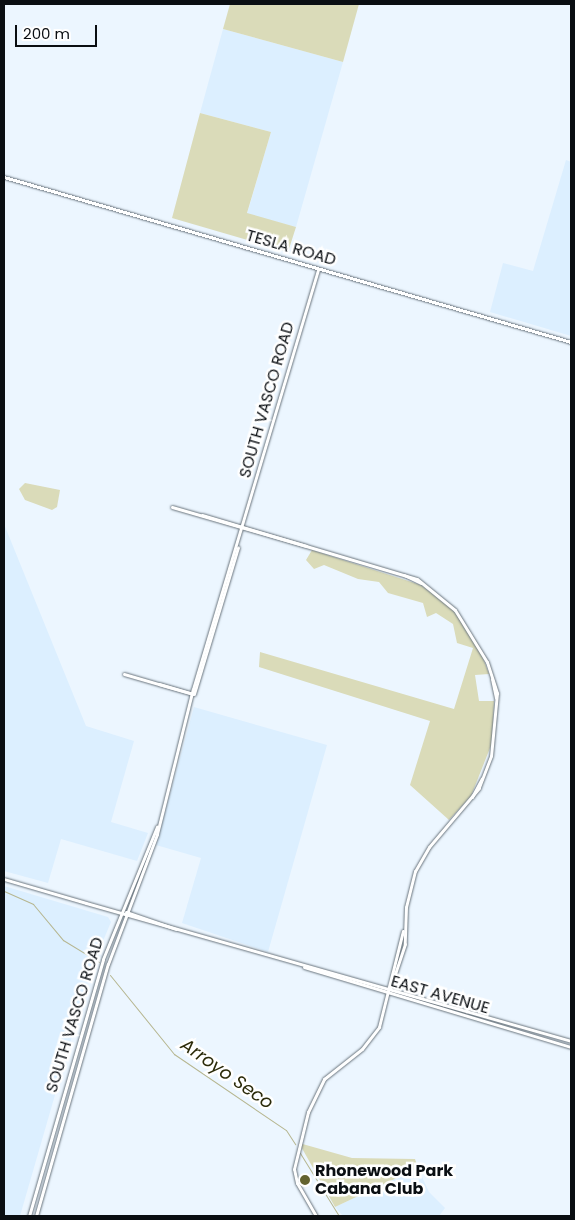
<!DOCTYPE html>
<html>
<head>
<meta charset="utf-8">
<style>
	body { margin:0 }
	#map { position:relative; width:575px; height:1220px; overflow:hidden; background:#ecf6ff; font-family:Poppins,sans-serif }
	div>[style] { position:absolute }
	.built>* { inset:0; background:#dcefff }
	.green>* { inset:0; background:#dadbb9 }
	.stream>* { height:1px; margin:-0.5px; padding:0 0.5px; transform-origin:0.5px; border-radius:0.5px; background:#b6b690 }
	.roads { filter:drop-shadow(0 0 1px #6a757e) drop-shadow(0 0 1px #6a757e) }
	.tertiary>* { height:3px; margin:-1.5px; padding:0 1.5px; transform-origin:1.5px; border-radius:1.5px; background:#fff }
	.secondary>* { height:3px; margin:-1.5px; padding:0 1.5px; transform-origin:1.5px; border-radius:1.5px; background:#fff }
	.dots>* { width:14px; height:14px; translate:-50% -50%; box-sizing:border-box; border:2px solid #fff; border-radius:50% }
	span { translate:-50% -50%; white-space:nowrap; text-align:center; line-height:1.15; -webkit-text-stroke:5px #fff; paint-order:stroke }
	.street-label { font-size:16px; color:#0a0e12 }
	.poi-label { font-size:16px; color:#0a0e12; font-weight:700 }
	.left { translate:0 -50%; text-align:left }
	.water-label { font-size:18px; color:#2b2b0a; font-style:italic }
	.frame { position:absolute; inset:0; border:5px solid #0a0e12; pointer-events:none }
	.scale { position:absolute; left:15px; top:25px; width:82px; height:22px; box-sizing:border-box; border:2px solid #0a0e12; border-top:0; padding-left:6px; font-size:15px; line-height:18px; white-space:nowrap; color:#0a0e12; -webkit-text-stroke:4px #fff; paint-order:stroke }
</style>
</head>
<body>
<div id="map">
	<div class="built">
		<div style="clip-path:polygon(223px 29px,343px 62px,296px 227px,247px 214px,271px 132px,200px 113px)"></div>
		<div style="clip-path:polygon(566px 160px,571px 162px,571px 336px,490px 312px,503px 263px,533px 271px)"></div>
		<div style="clip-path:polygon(4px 524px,86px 726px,134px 741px,111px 822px,148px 833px,137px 861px,61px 839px,48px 883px,4px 871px)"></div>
		<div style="clip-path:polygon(194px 707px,327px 745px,268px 952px,182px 923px,201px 858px,156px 845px)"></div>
		<div style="clip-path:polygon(4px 886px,108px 917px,111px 922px,92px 967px,20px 1216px,4px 1216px)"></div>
		<div style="clip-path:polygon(418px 1168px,429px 1192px,445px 1208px,439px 1216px,343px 1216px,335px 1207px)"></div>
	</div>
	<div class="green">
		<div style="clip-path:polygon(230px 4px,359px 4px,343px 62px,223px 29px)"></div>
		<div style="clip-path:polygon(200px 113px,271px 132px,247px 213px,296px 227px,288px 252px,172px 218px)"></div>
		<div style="clip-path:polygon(25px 483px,60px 490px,57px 507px,52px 510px,25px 500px,19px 489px)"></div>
		<div style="clip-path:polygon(312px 550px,421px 585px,452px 609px,477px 642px,489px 674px,475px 675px,479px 701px,494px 701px,492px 743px,471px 796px,449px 820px,410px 785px,430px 721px,259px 667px,260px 652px,454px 709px,473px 648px,457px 643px,453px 624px,436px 613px,427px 617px,423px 603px,388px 593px,379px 582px,358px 579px,324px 565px,314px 569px,306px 560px)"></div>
		<div style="clip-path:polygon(299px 1143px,352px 1158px,415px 1159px,418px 1168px,335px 1207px)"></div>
	</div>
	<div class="stream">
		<div style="left:4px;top:891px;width:32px;rotate:24deg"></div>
		<div style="left:33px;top:904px;width:47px;rotate:50.2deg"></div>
		<div style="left:63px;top:940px;width:42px;rotate:31.4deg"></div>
		<div style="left:110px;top:975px;width:102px;rotate:51deg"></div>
		<div style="left:174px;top:1054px;width:135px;rotate:34.2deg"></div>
		<div style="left:286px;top:1130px;width:17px;rotate:57deg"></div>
		<div style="left:300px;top:1153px;width:74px;rotate:58.2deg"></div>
	</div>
	<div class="roads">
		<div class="tertiary">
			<div style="left:172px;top:507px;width:140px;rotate:16.2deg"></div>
			<div style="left:202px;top:515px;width:224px;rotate:16.6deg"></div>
			<div style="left:417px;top:579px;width:49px;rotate:39.2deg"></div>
			<div style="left:455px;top:610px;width:61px;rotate:58.4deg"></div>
			<div style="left:487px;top:662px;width:33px;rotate:72deg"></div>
			<div style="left:497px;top:693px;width:63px;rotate:95.4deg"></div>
			<div style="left:491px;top:756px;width:34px;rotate:111deg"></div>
			<div style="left:479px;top:788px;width:77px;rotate:130.3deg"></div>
			<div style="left:429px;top:847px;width:28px;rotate:120deg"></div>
			<div style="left:415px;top:871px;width:37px;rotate:104deg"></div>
			<div style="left:406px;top:907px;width:37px;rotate:92deg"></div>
			<div style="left:405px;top:944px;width:47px;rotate:108.4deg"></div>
			<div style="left:404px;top:575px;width:19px;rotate:25deg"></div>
			<div style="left:124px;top:674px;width:72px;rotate:16.2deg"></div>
			<div style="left:492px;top:679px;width:19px;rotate:78deg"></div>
			<div style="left:159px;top:684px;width:33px;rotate:16deg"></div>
			<div style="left:472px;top:797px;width:21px;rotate:-62deg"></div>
			<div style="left:4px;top:879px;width:85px;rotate:16.3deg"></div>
			<div style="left:316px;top:1216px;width:38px;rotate:-120deg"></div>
			<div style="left:297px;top:1183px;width:14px;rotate:-102deg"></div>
			<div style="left:294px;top:1169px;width:59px;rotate:-76.2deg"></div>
			<div style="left:308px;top:1112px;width:37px;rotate:-64deg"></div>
			<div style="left:324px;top:1079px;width:48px;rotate:-38.3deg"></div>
			<div style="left:362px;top:1049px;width:28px;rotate:-52deg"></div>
			<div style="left:379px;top:1027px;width:99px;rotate:-76deg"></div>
		</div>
		<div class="secondary">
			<div style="left:4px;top:177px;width:591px;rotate:16.23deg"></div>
			<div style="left:194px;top:694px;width:153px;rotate:-73.3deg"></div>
			<div style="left:86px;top:903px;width:504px;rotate:15.88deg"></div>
			<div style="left:126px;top:912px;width:53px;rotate:18.8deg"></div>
			<div style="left:304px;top:967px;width:279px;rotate:16.7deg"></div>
			<div style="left:29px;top:1216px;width:267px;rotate:-73.9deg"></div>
			<div style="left:103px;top:959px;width:143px;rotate:-67.8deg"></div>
			<div style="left:36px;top:1216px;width:262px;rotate:-74.1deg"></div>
			<div style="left:108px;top:964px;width:139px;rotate:-69.3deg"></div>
			<div style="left:157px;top:834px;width:149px;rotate:-76.1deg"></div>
			<div style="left:193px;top:689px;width:438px;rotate:-73.4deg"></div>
		</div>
	</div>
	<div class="dots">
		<div style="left:305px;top:1180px;background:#636330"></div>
	</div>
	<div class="street-label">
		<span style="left:291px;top:248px;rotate:16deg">TESLA ROAD</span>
		<span style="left:267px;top:400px;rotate:-74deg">SOUTH VASCO ROAD</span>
		<span style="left:440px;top:995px;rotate:16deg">EAST AVENUE</span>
		<span style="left:75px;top:1015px;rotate:-73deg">SOUTH VASCO ROAD</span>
	</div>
	<div class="poi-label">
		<span class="left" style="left:315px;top:1180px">Rhonewood Park<br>Cabana Club</span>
	</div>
	<div class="water-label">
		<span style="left:227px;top:1074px;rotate:35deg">Arroyo Seco</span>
	</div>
	<div class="frame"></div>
	<div class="scale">200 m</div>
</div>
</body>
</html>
